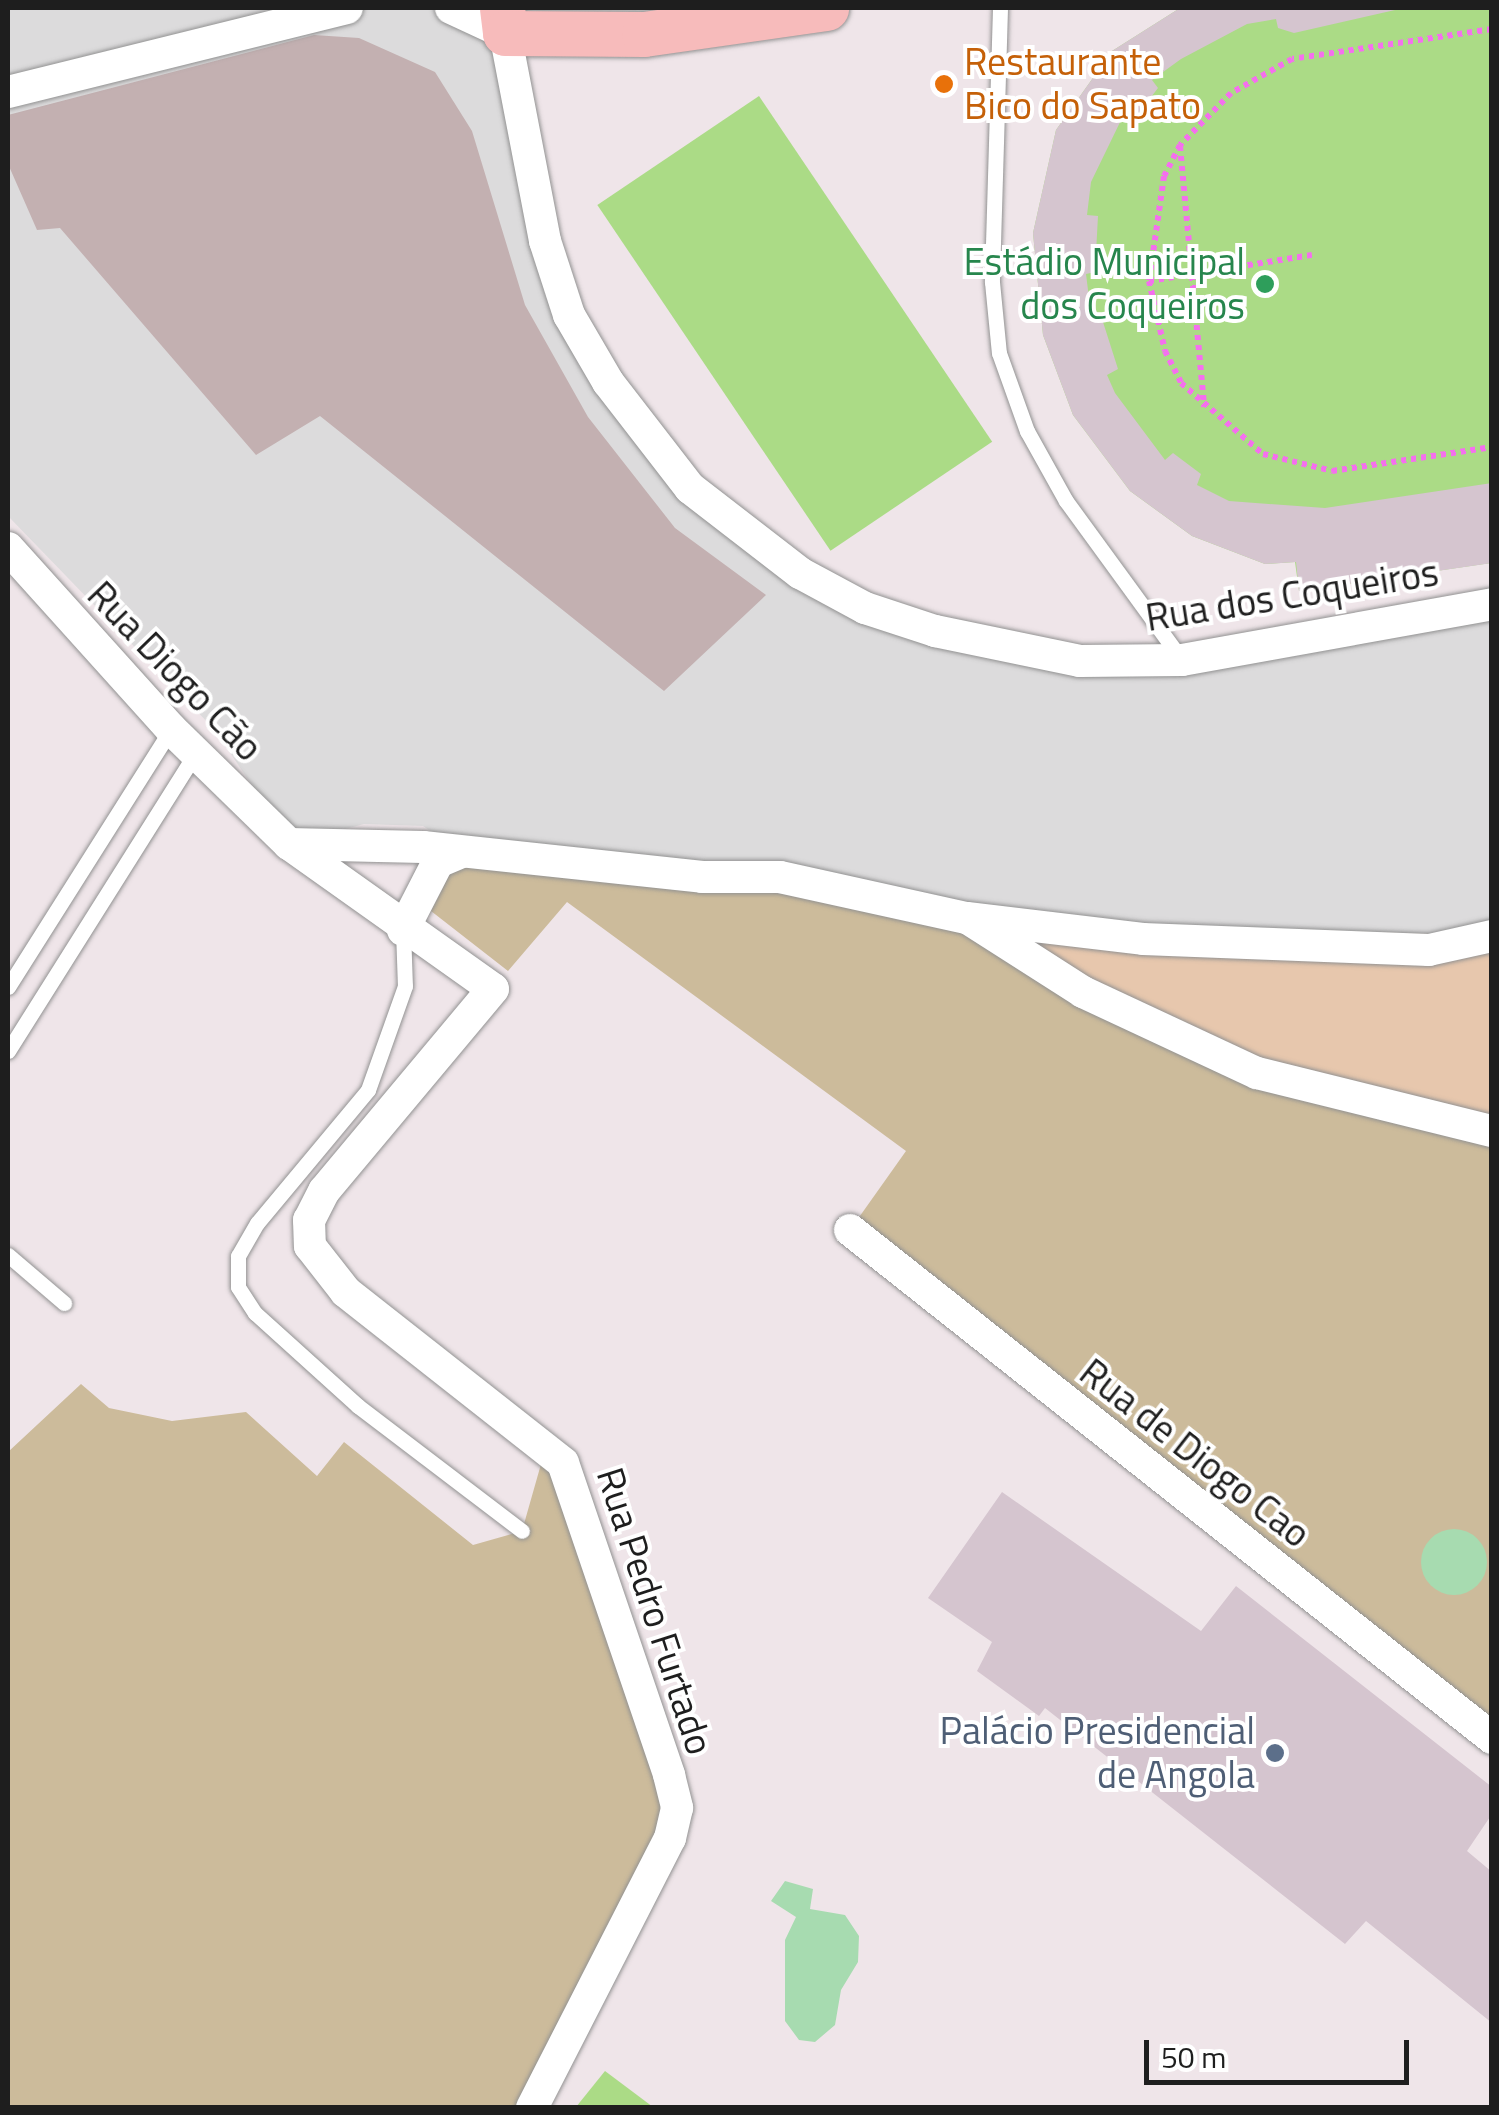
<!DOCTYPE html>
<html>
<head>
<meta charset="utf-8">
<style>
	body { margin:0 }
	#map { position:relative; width:1499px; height:2115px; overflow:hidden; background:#efe5e9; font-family:"Titillium Web",sans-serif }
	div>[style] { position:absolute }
	.residential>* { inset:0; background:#dcdbdc }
	.construction>* { inset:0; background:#c3b0b1 }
	.grass>* { inset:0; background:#e7c7ad }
	.forest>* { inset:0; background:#ccbb9b }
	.pitch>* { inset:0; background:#abdb86; transform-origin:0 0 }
	.water>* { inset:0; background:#a7dbb0 }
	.round { border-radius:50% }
	.building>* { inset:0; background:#d5c5cf }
	.path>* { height:6px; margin-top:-3px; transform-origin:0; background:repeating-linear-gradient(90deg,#f470ed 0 5px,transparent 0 10px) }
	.roads { filter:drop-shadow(0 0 2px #929292) drop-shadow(0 0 2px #929292) }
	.lane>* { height:15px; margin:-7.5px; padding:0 7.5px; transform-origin:7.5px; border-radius:7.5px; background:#fff }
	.street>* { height:32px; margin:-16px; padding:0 16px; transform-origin:16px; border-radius:16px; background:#fff }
	.secondary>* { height:45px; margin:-22.5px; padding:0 22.5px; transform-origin:22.5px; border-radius:22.5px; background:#f7bbbb }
	.dots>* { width:28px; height:28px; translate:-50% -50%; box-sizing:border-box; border:5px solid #fff; border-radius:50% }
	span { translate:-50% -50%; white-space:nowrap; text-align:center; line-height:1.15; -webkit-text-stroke:8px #fff; paint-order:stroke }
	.food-label { font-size:38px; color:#c56008 }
	.left { translate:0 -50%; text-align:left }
	.leisure-label { font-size:38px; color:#27864d }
	.right { translate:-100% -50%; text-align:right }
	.street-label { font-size:38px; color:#1e1e1e }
	.service-label { font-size:38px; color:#4e5e75 }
	.frame { position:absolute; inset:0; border:10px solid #1e1e1e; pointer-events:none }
	.scale { position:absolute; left:1144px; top:2040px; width:265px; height:45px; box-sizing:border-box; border:5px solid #1e1e1e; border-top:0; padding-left:12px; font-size:30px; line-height:35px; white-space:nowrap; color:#1e1e1e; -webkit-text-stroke:8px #fff; paint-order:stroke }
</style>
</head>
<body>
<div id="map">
	<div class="residential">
		<div style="clip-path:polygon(8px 8px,336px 8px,8px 89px)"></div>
		<div style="clip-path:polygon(356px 8px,826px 8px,506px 34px,545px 241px,651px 443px,800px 573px,1080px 661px,1491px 604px,1491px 936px,1143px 939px,461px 852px,423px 826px,364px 824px,291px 843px,214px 729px,8px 516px,8px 95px)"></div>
	</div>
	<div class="construction">
		<div style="clip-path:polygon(314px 35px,359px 38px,435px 72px,472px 131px,525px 305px,588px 417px,675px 528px,766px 595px,664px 691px,320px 416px,256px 455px,60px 228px,37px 230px,8px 164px,8px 115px)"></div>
	</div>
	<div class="grass">
		<div style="clip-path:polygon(967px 918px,1491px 936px,1491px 1131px,1257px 1073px)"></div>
	</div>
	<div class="forest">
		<div style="clip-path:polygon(461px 852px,967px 918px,1084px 992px,1399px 1110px,1491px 1131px,1491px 1738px,850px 1230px,906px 1151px,567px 902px,508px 971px,431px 911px)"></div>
		<div style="clip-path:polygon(81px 1384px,109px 1408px,172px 1421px,246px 1412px,317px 1476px,344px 1442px,473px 1545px,522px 1531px,547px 1443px,677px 1808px,532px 2107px,8px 2107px,8px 1452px)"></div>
	</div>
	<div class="pitch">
		<div style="clip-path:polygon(1180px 8px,1491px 8px,1491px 563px,1299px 591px,1295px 562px,1265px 564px,1192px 536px,1130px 491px,1073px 415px,1043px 335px,1033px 233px,1056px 130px,1112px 51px)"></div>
		<div style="left:759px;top:96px;width:417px;height:195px;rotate:56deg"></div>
		<div style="clip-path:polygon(605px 2071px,653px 2107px,576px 2107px)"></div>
	</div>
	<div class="water">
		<div class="round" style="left:1421px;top:1529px;width:66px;height:66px"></div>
		<div style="clip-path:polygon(785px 1881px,813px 1889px,810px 1909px,845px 1915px,859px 1936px,858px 1962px,841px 1990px,835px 2025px,815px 2042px,799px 2040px,785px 2021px,785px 1940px,796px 1917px,771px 1901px)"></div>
	</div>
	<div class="building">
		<div style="clip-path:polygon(1180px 8px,1395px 10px,1294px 33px,1278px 28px,1276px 19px,1247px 24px,1181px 59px,1152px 80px,1158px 88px,1135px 118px,1124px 114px,1091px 182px,1087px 215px,1098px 216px,1095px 272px,1086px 274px,1092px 322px,1103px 322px,1118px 369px,1107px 375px,1115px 393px,1165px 460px,1173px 453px,1201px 474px,1197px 485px,1229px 501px,1325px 508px,1492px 483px,1492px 563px,1299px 591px,1296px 562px,1265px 564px,1192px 536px,1130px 491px,1073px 415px,1043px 335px,1033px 233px,1056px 130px,1112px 51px)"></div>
		<div style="clip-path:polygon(1002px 1492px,1201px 1631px,1236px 1586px,1492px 1787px,1492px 1814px,1467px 1851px,1492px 1872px,1492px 2023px,1366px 1921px,1345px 1944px,1045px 1708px,1039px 1716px,977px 1671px,992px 1642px,928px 1598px)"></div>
	</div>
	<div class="path">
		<div style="left:1492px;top:29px;width:202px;rotate:171.5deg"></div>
		<div style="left:1292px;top:59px;width:70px;rotate:150.9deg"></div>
		<div style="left:1231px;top:93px;width:73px;rotate:134.4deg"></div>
		<div style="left:1180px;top:145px;width:35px;rotate:117deg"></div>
		<div style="left:1164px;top:176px;width:106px;rotate:98.1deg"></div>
		<div style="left:1149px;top:281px;width:72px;rotate:77.1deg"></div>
		<div style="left:1165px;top:351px;width:36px;rotate:63deg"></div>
		<div style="left:1181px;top:383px;width:108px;rotate:40.9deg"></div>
		<div style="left:1263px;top:454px;width:71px;rotate:13.8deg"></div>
		<div style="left:1332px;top:471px;width:162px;rotate:-8.5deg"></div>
		<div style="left:1180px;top:146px;width:262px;rotate:84.7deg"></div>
		<div style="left:1149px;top:281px;width:165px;rotate:-9.1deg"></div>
	</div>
	<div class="roads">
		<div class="lane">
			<div style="left:1000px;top:8px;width:274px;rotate:91.7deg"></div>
			<div style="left:992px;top:282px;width:71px;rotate:84.4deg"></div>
			<div style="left:999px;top:353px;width:83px;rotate:70.3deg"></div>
			<div style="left:1027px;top:431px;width:80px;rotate:60.9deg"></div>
			<div style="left:1066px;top:501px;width:197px;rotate:53.9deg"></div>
			<div style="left:403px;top:930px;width:56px;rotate:88deg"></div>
			<div style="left:405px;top:986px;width:110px;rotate:109.6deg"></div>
			<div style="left:368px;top:1090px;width:173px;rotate:129.8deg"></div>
			<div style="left:257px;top:1223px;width:38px;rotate:120deg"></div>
			<div style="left:238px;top:1256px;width:31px;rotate:90deg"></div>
			<div style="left:238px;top:1287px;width:31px;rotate:57deg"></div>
			<div style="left:255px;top:1313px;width:139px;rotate:42.1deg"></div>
			<div style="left:358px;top:1406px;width:206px;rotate:37.3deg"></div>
			<div style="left:8px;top:987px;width:305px;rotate:-57.7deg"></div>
			<div style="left:8px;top:1051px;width:351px;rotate:-57.8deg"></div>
			<div style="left:8px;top:1255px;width:74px;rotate:40.6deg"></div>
		</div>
		<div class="street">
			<div style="left:451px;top:8px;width:60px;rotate:24.8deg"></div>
			<div style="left:505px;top:33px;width:212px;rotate:79.1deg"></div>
			<div style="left:545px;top:241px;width:78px;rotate:72deg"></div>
			<div style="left:569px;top:315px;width:78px;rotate:59.8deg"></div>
			<div style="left:608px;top:382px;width:134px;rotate:52.3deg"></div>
			<div style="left:690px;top:488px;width:139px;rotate:37.7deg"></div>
			<div style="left:800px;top:573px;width:74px;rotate:28.3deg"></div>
			<div style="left:865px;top:608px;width:74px;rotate:18.2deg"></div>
			<div style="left:935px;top:631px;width:148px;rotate:11.7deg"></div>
			<div style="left:1080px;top:661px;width:102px;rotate:-0.6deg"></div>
			<div style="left:1182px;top:660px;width:315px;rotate:-10.2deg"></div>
			<div style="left:8px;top:92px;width:349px;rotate:-13.9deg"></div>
			<div style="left:8px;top:548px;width:244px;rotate:48deg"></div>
			<div style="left:171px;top:729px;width:165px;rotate:44.3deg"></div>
			<div style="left:289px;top:844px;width:250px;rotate:35.4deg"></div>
			<div style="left:493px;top:989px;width:263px;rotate:129.9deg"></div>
			<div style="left:324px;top:1191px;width:33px;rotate:117deg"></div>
			<div style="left:309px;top:1220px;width:26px;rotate:88deg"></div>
			<div style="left:310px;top:1246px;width:58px;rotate:52deg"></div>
			<div style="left:346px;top:1292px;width:276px;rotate:38.2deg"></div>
			<div style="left:563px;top:1463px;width:330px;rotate:71.2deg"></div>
			<div style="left:669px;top:1775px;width:34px;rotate:76deg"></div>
			<div style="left:677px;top:1808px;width:31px;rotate:103deg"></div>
			<div style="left:670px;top:1838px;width:303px;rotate:117.1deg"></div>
			<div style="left:289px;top:844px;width:134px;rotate:1.3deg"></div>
			<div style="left:423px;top:847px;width:281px;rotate:6.1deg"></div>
			<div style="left:702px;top:877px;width:78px"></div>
			<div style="left:780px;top:877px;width:191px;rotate:12.4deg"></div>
			<div style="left:967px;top:918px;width:177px;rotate:6.8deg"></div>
			<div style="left:1143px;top:939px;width:286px;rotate:2.2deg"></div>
			<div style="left:1429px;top:950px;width:65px;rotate:-12.5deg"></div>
			<div style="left:972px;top:921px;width:132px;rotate:32.6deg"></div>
			<div style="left:1083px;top:992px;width:192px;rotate:25deg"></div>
			<div style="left:1257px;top:1073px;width:242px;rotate:13.9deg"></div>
			<div style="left:403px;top:930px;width:76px;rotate:-62.8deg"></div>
			<div style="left:438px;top:862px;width:25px;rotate:-23deg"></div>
			<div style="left:850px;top:1230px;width:819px;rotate:38.35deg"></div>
		</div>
		<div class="secondary">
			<div style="left:502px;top:8px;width:25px;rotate:83deg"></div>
			<div style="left:505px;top:33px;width:139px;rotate:0.4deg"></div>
			<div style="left:644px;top:34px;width:184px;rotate:-8.1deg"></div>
		</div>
	</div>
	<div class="dots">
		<div style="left:944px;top:84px;background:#e8710a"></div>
		<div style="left:1265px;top:284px;background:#2e9e5b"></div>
		<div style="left:1275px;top:1753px;background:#5c6f8a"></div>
	</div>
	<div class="food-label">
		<span class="left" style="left:964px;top:84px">Restaurante<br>Bico do Sapato</span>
	</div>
	<div class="leisure-label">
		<span class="right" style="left:1245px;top:284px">Estádio Municipal<br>dos Coqueiros</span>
	</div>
	<div class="street-label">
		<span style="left:1292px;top:595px;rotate:-9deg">Rua dos Coqueiros</span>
		<span style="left:175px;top:671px;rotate:46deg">Rua Diogo Cão</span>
		<span style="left:1195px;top:1453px;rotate:38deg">Rua de Diogo Cao</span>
		<span style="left:655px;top:1611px;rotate:72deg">Rua Pedro Furtado</span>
	</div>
	<div class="service-label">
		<span class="right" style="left:1255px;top:1753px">Palácio Presidencial<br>de Angola</span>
	</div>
	<div class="frame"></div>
	<div class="scale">50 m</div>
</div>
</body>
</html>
